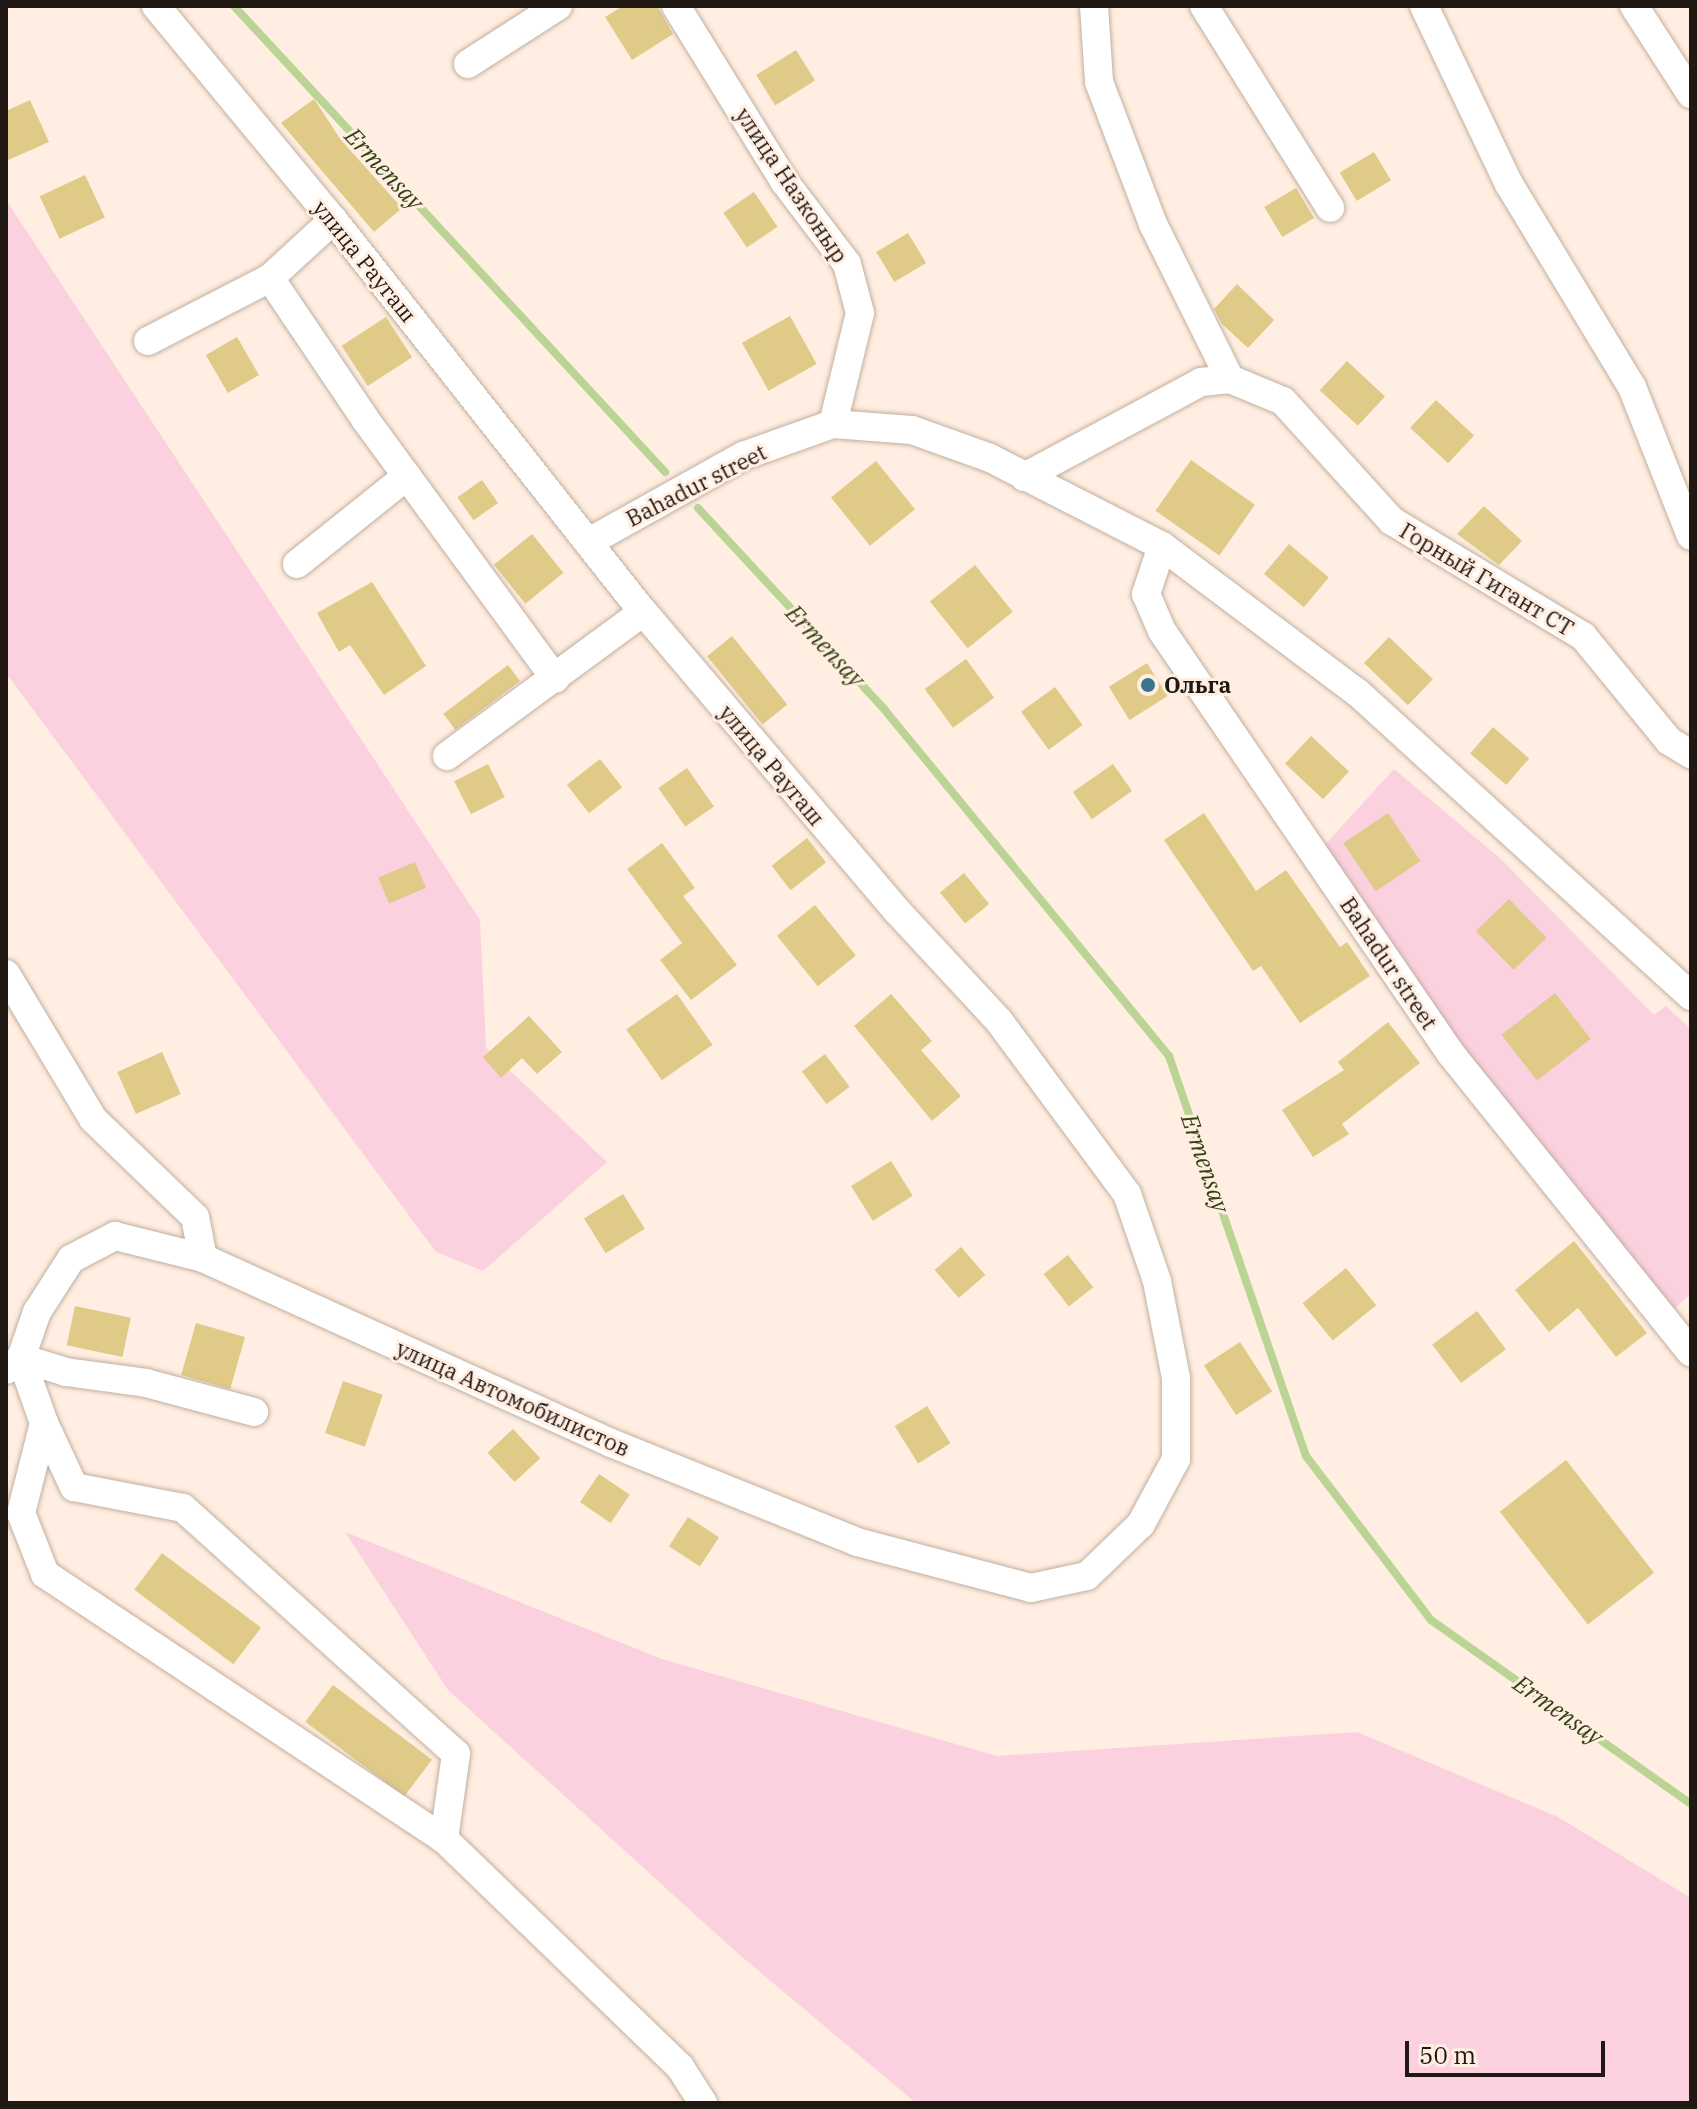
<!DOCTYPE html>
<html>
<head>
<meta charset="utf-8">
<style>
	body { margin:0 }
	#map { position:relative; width:1697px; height:2109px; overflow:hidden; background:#ffeee1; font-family:"IBM Plex Serif",serif }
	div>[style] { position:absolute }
	.green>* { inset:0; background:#fbd0df }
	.stream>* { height:8px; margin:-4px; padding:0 4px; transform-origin:4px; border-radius:4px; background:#bad494 }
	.building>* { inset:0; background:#dfcb87; transform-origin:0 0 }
	.roads { filter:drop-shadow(0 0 2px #c2af9f) drop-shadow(0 0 2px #c2af9f) }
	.minor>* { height:28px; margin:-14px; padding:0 14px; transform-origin:14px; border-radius:14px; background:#fff }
	.dots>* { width:22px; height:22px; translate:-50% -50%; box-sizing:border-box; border:4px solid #ffeee1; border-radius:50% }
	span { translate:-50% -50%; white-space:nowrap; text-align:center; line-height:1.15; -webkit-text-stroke:6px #ffeee1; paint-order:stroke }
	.street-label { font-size:22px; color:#1f1813 }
	.poi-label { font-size:22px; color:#1f1813; font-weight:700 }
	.left { translate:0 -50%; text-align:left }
	.water-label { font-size:24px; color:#314113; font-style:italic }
	.frame { position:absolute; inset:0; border:8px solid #1f1813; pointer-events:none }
	.scale { position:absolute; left:1405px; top:2041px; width:200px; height:36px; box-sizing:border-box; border:4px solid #1f1813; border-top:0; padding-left:10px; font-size:24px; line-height:28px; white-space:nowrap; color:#1f1813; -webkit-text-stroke:6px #ffeee1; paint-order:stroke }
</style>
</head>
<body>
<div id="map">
	<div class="green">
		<div style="clip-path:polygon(6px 200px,480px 920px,486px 1048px,607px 1162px,483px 1271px,436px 1252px,6px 673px)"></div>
		<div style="clip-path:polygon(1394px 769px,1501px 859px,1654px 1015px,1666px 1006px,1691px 1029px,1691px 1293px,1669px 1314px,1455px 1039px,1323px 847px)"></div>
		<div style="clip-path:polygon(345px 1532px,662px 1659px,997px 1756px,1357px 1732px,1558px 1817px,1691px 1898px,1691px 2103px,916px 2103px,735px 1951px,448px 1690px)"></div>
	</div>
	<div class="stream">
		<div style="left:234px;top:6px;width:635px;rotate:47.23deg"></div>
		<div style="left:698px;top:508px;width:274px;rotate:47.2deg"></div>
		<div style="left:884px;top:709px;width:449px;rotate:50.6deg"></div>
		<div style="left:1169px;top:1056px;width:423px;rotate:71.1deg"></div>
		<div style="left:1306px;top:1456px;width:206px;rotate:52.7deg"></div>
		<div style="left:1431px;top:1620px;width:319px;rotate:35.3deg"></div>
	</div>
	<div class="building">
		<div style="clip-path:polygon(623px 6px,657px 6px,673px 34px,632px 60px,605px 17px)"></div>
		<div style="left:796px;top:50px;width:36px;height:47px;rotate:58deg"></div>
		<div style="clip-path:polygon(314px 99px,341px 140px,402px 208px,374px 232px,281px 123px)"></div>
		<div style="clip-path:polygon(30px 100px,49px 142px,6px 161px,6px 111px)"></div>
		<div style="left:1374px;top:152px;width:33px;height:40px;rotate:59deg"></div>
		<div style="left:85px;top:175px;width:47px;height:50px;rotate:65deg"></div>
		<div style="left:1296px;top:188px;width:35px;height:37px;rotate:59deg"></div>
		<div style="left:754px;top:192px;width:42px;height:37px;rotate:56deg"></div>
		<div style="left:908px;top:233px;width:35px;height:37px;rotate:59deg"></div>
		<div style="clip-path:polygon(1237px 284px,1274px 320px,1248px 348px,1222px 324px,1214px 309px)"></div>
		<div style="left:790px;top:316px;width:55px;height:55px;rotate:61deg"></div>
		<div style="left:386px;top:317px;width:48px;height:53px;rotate:57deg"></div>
		<div style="left:237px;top:337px;width:44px;height:36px;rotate:60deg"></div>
		<div style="left:1347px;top:361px;width:52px;height:40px;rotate:43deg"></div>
		<div style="left:1436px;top:400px;width:52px;height:38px;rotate:43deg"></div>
		<div style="left:1191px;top:460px;width:78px;height:62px;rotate:35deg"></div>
		<div style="left:876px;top:461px;width:62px;height:58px;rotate:51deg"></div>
		<div style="left:482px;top:480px;width:28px;height:30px;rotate:55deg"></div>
		<div style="clip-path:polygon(1484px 506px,1522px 541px,1499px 565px,1457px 534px)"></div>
		<div style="left:532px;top:534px;width:50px;height:49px;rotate:51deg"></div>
		<div style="left:1289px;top:544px;width:52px;height:39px;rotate:40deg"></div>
		<div style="left:975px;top:565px;width:60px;height:58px;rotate:51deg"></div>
		<div style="clip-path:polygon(372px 582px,426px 666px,384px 695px,350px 645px,339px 652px,317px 613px)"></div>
		<div style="left:732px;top:636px;width:88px;height:32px;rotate:51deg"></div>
		<div style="left:1389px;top:637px;width:61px;height:36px;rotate:44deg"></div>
		<div style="left:966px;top:659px;width:48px;height:51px;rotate:54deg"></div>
		<div style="left:1147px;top:663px;width:39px;height:45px;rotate:58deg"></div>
		<div style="left:508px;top:665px;width:20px;height:81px;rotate:53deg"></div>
		<div style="left:1055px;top:687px;width:47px;height:42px;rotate:54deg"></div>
		<div style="left:1493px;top:727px;width:48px;height:35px;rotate:41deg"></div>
		<div style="left:1311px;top:736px;width:52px;height:38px;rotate:43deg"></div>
		<div style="left:600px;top:759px;width:36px;height:42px;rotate:52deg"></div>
		<div style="left:488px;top:764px;width:37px;height:38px;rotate:63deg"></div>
		<div style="left:1113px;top:764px;width:33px;height:49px;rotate:55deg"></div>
		<div style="left:687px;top:768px;width:47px;height:35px;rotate:55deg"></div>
		<div style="clip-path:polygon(1204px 813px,1256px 891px,1286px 870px,1340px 947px,1347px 942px,1370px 976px,1300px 1023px,1261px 966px,1253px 971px,1164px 840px)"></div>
		<div style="left:1388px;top:813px;width:58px;height:54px;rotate:56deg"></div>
		<div style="left:807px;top:838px;width:31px;height:45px;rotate:52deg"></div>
		<div style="clip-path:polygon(662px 843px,695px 888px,683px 896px,737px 965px,691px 1000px,660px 960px,682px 943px,627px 869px)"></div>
		<div style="left:415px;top:862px;width:28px;height:40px;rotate:67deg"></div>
		<div style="left:964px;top:873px;width:40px;height:31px;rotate:51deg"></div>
		<div style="left:1509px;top:899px;width:54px;height:46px;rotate:46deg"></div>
		<div style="left:815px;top:905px;width:65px;height:49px;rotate:51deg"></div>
		<div style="left:1555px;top:993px;width:58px;height:68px;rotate:52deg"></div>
		<div style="left:677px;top:994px;width:62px;height:62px;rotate:55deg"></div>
		<div style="clip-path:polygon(891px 994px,932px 1041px,921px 1050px,961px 1096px,932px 1121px,854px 1026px)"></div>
		<div style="clip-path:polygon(529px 1016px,562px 1052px,537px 1074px,522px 1058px,501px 1078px,483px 1057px)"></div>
		<div style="clip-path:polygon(1388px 1022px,1420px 1063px,1342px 1124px,1349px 1134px,1313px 1157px,1282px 1110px,1344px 1070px,1338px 1062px)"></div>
		<div style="left:162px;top:1052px;width:46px;height:49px;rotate:66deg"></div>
		<div style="left:825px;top:1054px;width:41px;height:29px;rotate:53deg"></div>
		<div style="left:891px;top:1161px;width:41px;height:47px;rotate:58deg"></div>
		<div style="left:623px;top:1194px;width:41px;height:46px;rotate:58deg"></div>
		<div style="clip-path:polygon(1574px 1241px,1647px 1333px,1616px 1357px,1578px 1308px,1549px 1332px,1515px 1290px)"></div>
		<div style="left:961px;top:1247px;width:37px;height:35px;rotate:49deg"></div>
		<div style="left:1068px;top:1255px;width:41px;height:31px;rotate:52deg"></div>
		<div style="left:1346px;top:1268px;width:48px;height:56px;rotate:51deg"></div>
		<div style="left:75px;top:1306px;width:57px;height:40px;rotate:12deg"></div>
		<div style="left:1477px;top:1311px;width:48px;height:56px;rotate:53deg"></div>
		<div style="left:196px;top:1323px;width:51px;height:54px;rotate:16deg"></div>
		<div style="left:1240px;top:1342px;width:59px;height:43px;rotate:57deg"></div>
		<div style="left:343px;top:1381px;width:42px;height:55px;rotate:19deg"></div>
		<div style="left:927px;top:1406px;width:44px;height:38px;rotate:58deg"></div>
		<div style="left:513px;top:1429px;width:40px;height:35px;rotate:47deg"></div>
		<div style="left:1566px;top:1460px;width:143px;height:84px;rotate:52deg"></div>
		<div style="left:599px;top:1474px;width:37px;height:34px;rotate:34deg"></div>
		<div style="left:688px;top:1517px;width:37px;height:35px;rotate:33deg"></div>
		<div style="left:162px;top:1553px;width:124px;height:46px;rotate:37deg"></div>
		<div style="left:333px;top:1685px;width:124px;height:46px;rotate:37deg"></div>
	</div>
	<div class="roads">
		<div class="minor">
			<div style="left:676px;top:6px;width:206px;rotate:58.3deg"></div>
			<div style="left:784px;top:181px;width:104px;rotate:52.8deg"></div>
			<div style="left:847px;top:264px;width:51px;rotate:75.1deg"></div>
			<div style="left:860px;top:313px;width:114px;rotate:103.7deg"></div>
			<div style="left:1094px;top:6px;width:76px;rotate:86.2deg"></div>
			<div style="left:1099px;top:82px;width:152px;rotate:69.2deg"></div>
			<div style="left:1153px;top:224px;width:173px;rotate:63.6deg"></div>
			<div style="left:1204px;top:6px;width:238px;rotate:58deg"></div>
			<div style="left:1424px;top:6px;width:197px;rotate:64.5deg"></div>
			<div style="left:1509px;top:184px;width:237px;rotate:58.8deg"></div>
			<div style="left:1632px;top:387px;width:160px;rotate:68.4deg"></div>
			<div style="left:1634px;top:6px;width:105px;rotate:57.1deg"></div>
			<div style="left:468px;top:64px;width:107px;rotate:-32.8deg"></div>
			<div style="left:270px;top:278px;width:170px;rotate:56deg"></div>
			<div style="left:365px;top:419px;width:322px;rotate:53.8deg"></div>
			<div style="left:148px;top:341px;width:137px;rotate:-27.3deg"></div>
			<div style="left:270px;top:278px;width:86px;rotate:-42.6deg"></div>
			<div style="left:1024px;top:477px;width:201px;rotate:-28.2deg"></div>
			<div style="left:1201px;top:382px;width:29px;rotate:-6deg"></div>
			<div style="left:1230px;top:379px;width:57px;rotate:22.5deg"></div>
			<div style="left:1283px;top:401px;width:162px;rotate:47.8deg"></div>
			<div style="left:1392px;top:521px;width:223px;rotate:31.1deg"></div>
			<div style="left:1583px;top:636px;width:136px;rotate:50.7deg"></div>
			<div style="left:1669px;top:741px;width:26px;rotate:31deg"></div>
			<div style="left:589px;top:542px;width:176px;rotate:-29.2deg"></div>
			<div style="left:743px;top:456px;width:96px;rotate:-19.6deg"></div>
			<div style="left:833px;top:424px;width:79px;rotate:4.3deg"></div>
			<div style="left:912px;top:430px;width:83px;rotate:19.7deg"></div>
			<div style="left:990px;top:458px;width:193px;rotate:27.1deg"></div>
			<div style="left:1162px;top:546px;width:245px;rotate:36.9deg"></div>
			<div style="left:1358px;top:693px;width:450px;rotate:42.3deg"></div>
			<div style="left:1162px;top:546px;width:51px;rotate:108.4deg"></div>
			<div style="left:1146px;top:594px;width:40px;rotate:66.6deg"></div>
			<div style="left:1162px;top:631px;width:512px;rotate:55.66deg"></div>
			<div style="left:1451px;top:1054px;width:383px;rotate:51.2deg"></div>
			<div style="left:297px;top:564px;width:141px;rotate:-38.7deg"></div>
			<div style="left:447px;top:756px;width:243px;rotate:-36.3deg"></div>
			<div style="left:6px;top:974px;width:169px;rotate:59deg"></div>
			<div style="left:93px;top:1119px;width:141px;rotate:43.9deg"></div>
			<div style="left:195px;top:1217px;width:42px;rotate:79deg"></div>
			<div style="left:21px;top:1358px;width:69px;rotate:70.5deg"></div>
			<div style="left:44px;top:1423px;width:93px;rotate:104.3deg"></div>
			<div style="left:21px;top:1513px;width:66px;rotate:68.5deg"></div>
			<div style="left:45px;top:1574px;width:479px;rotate:33.6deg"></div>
			<div style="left:444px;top:1839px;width:328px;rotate:44deg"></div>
			<div style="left:680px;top:2067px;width:43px;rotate:57.4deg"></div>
			<div style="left:21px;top:1358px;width:47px;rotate:17.3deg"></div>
			<div style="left:66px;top:1372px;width:81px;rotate:7.8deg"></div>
			<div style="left:146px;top:1383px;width:112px;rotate:15deg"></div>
			<div style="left:6px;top:1370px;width:19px;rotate:-39deg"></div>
			<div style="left:21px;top:1358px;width:49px;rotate:-70.8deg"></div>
			<div style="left:37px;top:1312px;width:63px;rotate:-57.3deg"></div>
			<div style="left:71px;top:1259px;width:50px;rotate:-27.6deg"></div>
			<div style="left:115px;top:1236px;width:91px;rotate:14deg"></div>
			<div style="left:203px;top:1258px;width:448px;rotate:24.4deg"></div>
			<div style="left:611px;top:1443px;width:265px;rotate:21.9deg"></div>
			<div style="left:857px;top:1542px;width:180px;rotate:14.8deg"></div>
			<div style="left:1031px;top:1588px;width:57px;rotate:-12.1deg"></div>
			<div style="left:1087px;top:1576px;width:75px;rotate:-43.9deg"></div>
			<div style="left:1141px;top:1524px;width:74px;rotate:-61.7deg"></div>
			<div style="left:1176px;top:1459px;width:81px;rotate:-90deg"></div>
			<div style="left:1176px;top:1378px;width:99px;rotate:-101.1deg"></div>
			<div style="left:1157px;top:1281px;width:92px;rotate:-109deg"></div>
			<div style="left:1127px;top:1194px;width:215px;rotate:-126.5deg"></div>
			<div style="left:999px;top:1021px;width:150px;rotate:-132.8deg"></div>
			<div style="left:897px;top:911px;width:392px;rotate:-130.3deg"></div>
			<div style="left:643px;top:612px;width:500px;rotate:-128.3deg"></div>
			<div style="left:333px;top:220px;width:278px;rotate:-129.6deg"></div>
			<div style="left:44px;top:1423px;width:71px;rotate:64.9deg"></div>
			<div style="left:74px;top:1487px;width:111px;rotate:10.9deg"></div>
			<div style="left:183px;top:1508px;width:367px;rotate:42deg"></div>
			<div style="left:456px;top:1754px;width:86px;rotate:98deg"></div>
		</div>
	</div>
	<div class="dots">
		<div style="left:1148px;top:685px;background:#39768d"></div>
	</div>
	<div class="street-label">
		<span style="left:792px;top:185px;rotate:56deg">улица Назконыр</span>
		<span style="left:365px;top:261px;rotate:51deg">улица Раугаш</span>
		<span style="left:696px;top:485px;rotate:-27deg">Bahadur street</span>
		<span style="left:1487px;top:579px;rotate:31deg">Горный Гигант СТ</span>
		<span style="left:772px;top:765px;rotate:50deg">улица Раугаш</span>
		<span style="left:1389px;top:963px;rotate:56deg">Bahadur street</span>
		<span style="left:513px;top:1398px;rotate:24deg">улица Автомобилистов</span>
	</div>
	<div class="poi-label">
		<span class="left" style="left:1164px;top:685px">Ольга</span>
	</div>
	<div class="water-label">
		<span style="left:384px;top:169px;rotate:47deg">Ermensay</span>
		<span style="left:825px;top:646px;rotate:47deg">Ermensay</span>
		<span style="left:1205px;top:1163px;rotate:71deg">Ermensay</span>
		<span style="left:1558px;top:1710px;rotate:35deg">Ermensay</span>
	</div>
	<div class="frame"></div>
	<div class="scale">50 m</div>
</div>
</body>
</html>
